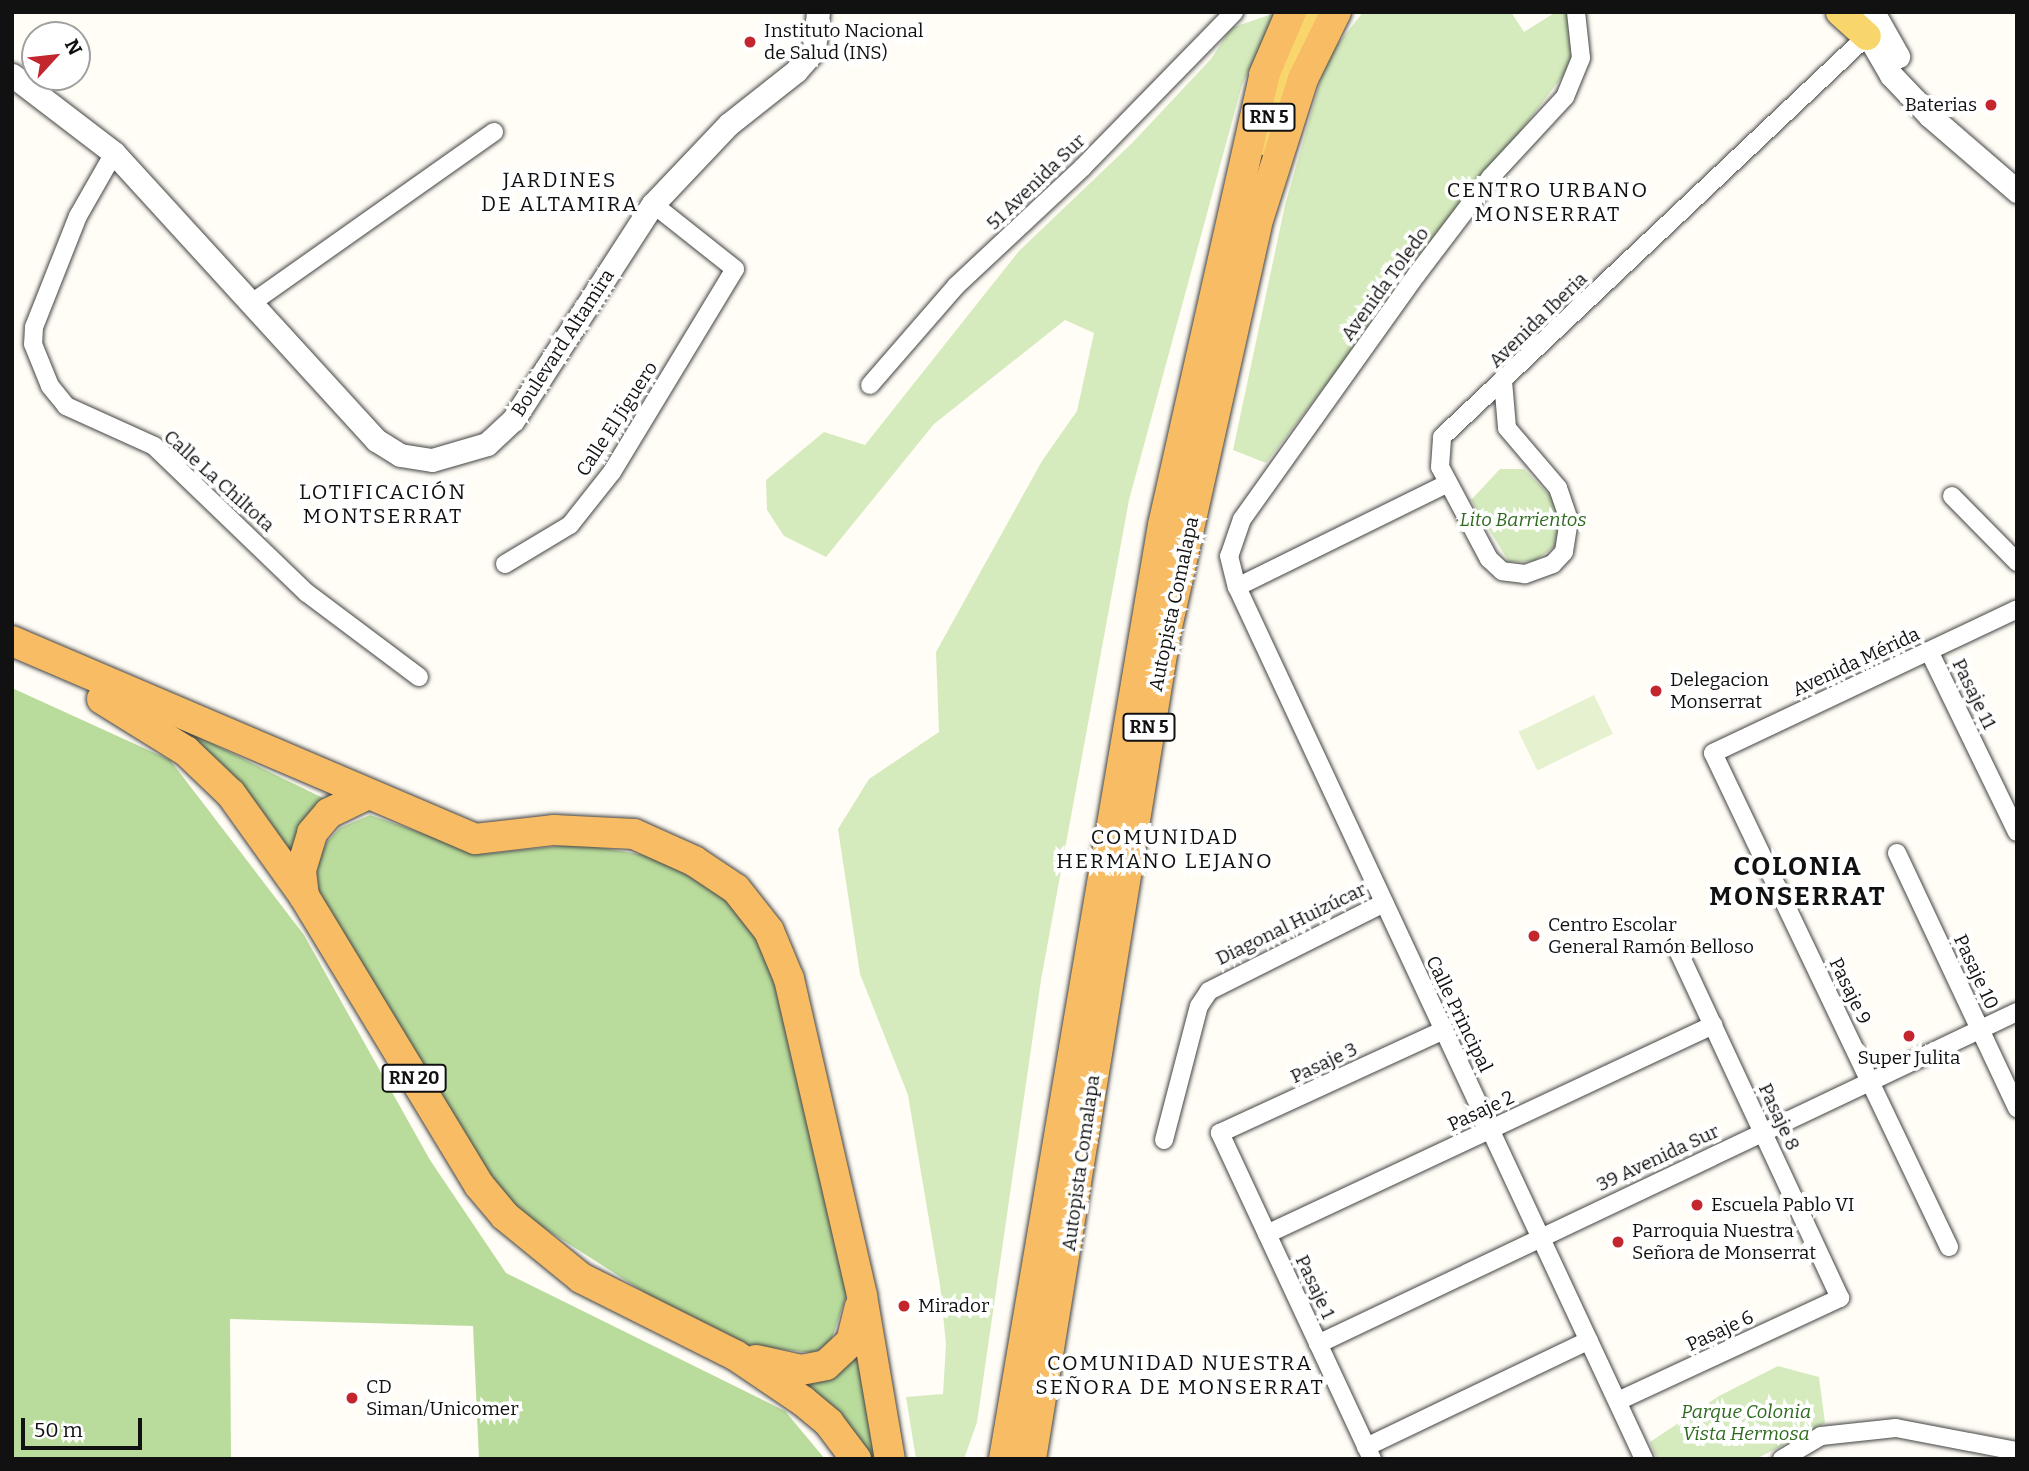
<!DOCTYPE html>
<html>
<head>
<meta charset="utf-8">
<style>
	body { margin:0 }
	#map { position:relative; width:2029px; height:1471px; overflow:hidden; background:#fffdf5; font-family:Bitter,serif }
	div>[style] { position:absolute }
	.green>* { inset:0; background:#d5ebbd }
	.forest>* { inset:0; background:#b9dc9c }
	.pitch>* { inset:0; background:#e6f2cf; transform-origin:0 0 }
	.roads { filter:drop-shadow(0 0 2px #444) drop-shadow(0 0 2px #444) }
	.minor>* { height:18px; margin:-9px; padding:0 9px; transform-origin:9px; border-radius:9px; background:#fff }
	.tertiary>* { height:23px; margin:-11.5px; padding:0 11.5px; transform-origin:11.5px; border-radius:11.5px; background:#fff }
	.primary>* { height:28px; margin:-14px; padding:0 14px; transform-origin:14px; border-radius:14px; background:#f9d66b }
	.trunk>* { height:30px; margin:-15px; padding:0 15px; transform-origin:15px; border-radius:15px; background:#f7bc64 }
	.dots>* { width:19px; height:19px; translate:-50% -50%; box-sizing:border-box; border:4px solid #fff; border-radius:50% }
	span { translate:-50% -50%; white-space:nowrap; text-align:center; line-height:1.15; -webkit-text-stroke:7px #fff; paint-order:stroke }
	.shield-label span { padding:2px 5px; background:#fff; border:2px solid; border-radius:5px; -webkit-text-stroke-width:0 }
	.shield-label { font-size:18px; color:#111; font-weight:700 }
	.poi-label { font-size:19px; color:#111 }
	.left { translate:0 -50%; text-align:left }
	.right { translate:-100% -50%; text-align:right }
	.street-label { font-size:19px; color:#111 }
	.park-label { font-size:19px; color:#2f6b1f; font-style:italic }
	.neighbourhood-label { font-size:21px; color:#111; letter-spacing:2px }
	.district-label { font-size:26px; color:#111; font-weight:700; letter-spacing:2px }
	.frame { position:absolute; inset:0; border:14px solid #111; pointer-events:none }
	.north { position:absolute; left:21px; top:21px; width:70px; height:70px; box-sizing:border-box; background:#fff; border:2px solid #a0a0a0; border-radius:50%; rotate:63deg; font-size:19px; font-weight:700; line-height:28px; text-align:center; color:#111 }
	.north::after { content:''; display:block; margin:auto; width:24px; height:32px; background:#c4262e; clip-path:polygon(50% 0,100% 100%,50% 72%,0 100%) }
	.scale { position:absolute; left:21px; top:1418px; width:121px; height:32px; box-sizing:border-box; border:4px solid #111; border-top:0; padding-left:9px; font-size:21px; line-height:24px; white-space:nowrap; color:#111; -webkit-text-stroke:5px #fff; paint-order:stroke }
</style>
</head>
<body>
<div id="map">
	<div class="green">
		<div style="clip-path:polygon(1278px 12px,1242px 85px,1129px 500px,1041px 980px,977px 1422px,964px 1459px,916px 1459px,906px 1397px,943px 1394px,946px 1344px,940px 1285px,908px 1095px,860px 974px,838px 829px,869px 779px,939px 732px,936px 652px,1042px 461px,1077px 411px,1094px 333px,1065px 320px,934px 424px,826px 557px,784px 536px,767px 510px,766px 480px,824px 432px,865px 445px,1019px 251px,1132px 143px,1211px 59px,1231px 28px)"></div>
		<div style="clip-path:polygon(1363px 12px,1511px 12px,1524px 32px,1556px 12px,1570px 12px,1571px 65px,1266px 463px,1233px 450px,1285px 205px,1327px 58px)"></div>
		<div style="clip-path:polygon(1500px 469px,1524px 469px,1561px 507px,1561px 542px,1534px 561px,1509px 562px,1471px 500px)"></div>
		<div style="clip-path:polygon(1778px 1366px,1819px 1377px,1825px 1423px,1756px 1459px,1657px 1459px,1650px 1442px,1719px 1396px)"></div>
	</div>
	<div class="forest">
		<div style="clip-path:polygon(12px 688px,170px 760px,304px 935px,430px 1160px,506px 1273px,785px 1411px,825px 1459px,479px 1459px,473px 1326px,230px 1319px,231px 1459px,12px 1459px)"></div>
		<div style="clip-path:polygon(168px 722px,325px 799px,289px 857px)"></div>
		<div style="clip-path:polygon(370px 815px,482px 854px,580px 844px,661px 858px,728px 899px,754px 928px,772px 962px,847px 1294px,830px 1344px,812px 1353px,745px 1345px,672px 1310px,519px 1212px,490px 1176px,316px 895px,318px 859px,327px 842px,340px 828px)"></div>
		<div style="clip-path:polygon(861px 1352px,879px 1459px,864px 1459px,798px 1382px,839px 1372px)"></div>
	</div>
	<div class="pitch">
		<div style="left:1594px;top:695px;width:43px;height:84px;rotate:64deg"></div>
	</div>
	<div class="roads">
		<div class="minor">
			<div style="left:1576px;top:12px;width:46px;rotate:83.8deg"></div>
			<div style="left:1581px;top:58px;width:42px;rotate:112.3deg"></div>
			<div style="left:1565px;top:97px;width:110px;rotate:132.8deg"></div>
			<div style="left:1490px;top:178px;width:121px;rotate:127.2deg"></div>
			<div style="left:1417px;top:274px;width:301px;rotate:125.5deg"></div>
			<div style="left:1242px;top:519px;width:39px;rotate:109deg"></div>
			<div style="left:1229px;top:556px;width:32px;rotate:76deg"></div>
			<div style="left:1237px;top:587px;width:962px;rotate:64.98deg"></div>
			<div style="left:114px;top:153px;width:73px;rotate:119.7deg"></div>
			<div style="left:78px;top:216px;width:119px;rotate:111.6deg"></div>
			<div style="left:34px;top:327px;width:17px;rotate:93deg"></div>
			<div style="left:33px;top:344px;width:45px;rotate:68deg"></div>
			<div style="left:50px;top:386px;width:26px;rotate:51deg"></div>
			<div style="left:66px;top:406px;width:97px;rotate:24.4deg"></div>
			<div style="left:154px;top:446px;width:212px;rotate:43.9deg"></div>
			<div style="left:307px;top:593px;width:140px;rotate:36.9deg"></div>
			<div style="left:253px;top:302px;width:295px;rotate:-35.2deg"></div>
			<div style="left:1503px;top:381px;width:47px;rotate:85.1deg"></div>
			<div style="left:1507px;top:428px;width:79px;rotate:49.6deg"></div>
			<div style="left:1558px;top:488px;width:34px;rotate:71deg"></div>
			<div style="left:1569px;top:520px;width:32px;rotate:99deg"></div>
			<div style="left:1564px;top:552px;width:16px;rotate:133deg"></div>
			<div style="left:1553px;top:564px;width:30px;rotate:160deg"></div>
			<div style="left:1525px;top:574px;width:23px;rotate:-173deg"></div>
			<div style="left:1502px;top:571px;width:18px;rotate:-137deg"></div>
			<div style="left:1489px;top:559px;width:104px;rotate:-118deg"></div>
			<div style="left:1440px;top:467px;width:30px;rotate:-86deg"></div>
			<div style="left:1442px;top:437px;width:584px;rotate:-43.34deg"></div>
			<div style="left:870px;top:385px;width:131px;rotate:-49deg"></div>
			<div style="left:956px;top:286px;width:173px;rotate:-43.1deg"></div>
			<div style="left:1082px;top:168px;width:218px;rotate:-45.7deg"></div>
			<div style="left:1952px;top:496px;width:93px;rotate:45.4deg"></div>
			<div style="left:505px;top:564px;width:76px;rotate:-31deg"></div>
			<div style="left:570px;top:525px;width:68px;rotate:-51.6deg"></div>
			<div style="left:612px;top:472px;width:237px;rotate:-58.8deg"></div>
			<div style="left:735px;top:269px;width:105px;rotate:-141.6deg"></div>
			<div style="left:1237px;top:587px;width:235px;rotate:-26.2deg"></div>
			<div style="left:1929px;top:651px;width:201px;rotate:64.1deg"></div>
			<div style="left:1897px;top:853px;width:282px;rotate:64.8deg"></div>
			<div style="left:1164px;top:1140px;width:138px;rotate:-75.4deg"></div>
			<div style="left:1199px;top:1006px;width:18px;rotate:-56deg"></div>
			<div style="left:1209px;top:991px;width:196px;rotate:-26.7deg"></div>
			<div style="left:1267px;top:1234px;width:493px;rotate:-25.1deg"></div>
			<div style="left:1949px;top:1247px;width:547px;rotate:-115.54deg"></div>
			<div style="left:1713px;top:753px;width:336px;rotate:-25.3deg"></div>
			<div style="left:1318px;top:1344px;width:774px;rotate:-25.41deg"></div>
			<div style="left:1618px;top:1401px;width:245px;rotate:-24.9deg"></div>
			<div style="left:1840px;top:1298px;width:381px;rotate:-115deg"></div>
			<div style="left:1366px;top:1447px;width:247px;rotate:-25.6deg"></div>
			<div style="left:1372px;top:1459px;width:360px;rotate:-115deg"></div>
			<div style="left:1220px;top:1133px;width:247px;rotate:-24.7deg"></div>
			<div style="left:1782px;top:1459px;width:45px;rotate:-30.5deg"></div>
			<div style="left:1821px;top:1436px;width:75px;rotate:-6.1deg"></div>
			<div style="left:1896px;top:1428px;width:123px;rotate:10.8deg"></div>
		</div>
		<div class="tertiary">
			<div style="left:1873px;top:12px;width:51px;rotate:60.4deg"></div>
			<div style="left:1859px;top:20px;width:64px;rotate:59.8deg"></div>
			<div style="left:1891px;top:75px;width:57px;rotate:46.4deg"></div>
			<div style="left:1930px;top:116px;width:115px;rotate:40.8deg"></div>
			<div style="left:12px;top:75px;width:128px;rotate:37.4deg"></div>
			<div style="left:114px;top:153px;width:389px;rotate:47.6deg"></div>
			<div style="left:376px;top:440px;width:28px;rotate:32deg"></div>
			<div style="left:400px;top:455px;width:32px;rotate:9deg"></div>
			<div style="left:432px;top:460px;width:57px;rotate:-16.2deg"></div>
			<div style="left:487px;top:444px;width:35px;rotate:-43deg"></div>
			<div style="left:513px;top:420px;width:257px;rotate:-57.1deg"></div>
			<div style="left:653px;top:204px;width:110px;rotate:-46.5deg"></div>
			<div style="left:729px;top:124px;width:85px;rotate:-38.3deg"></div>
			<div style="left:796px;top:71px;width:28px;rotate:-49deg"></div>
			<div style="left:814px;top:50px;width:38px;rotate:-84deg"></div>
		</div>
		<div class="primary">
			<div style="left:1840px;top:12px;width:36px;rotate:42deg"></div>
			<div style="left:1262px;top:141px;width:95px;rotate:-73.5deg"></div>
			<div style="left:1289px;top:50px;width:42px;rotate:-64.7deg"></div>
		</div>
		<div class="trunk">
			<div style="left:12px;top:641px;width:504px;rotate:23.15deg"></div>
			<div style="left:475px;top:839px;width:80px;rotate:-6.5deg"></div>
			<div style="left:554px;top:830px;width:80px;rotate:2.9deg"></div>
			<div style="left:634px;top:834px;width:66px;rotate:24.2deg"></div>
			<div style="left:694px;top:861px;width:50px;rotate:33.7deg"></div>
			<div style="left:736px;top:889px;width:53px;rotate:51.8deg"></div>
			<div style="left:769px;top:931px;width:52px;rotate:67.4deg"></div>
			<div style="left:789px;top:979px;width:325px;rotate:77deg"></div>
			<div style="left:862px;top:1296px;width:165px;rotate:80.3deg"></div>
			<div style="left:102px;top:699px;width:99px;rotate:31.8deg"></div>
			<div style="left:186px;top:751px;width:62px;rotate:43.7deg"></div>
			<div style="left:231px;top:794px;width:125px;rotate:54.4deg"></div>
			<div style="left:304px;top:896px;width:338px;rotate:58.8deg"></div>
			<div style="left:479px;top:1185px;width:40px;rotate:50deg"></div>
			<div style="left:505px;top:1216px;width:98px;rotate:39.2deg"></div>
			<div style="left:581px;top:1278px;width:172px;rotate:26.6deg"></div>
			<div style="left:735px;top:1355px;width:82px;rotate:34.1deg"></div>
			<div style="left:803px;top:1401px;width:34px;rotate:40deg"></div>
			<div style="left:829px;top:1423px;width:45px;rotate:53.1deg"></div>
			<div style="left:304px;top:896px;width:26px;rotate:-97deg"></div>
			<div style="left:301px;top:870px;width:39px;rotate:-73deg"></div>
			<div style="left:312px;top:833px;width:26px;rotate:-50deg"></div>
			<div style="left:329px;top:813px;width:39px;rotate:-26deg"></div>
			<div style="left:756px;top:1360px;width:46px;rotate:12.5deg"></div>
			<div style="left:801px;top:1370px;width:25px;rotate:-11deg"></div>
			<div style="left:826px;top:1365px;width:34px;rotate:-43deg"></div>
			<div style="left:851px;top:1342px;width:36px;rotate:-76deg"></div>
			<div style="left:1004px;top:1459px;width:947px;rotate:-80.34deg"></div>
			<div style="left:1163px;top:525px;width:461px;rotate:-77.3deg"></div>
			<div style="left:1264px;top:75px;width:69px;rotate:-66.8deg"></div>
			<div style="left:1031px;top:1459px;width:834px;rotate:-80.75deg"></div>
			<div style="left:1165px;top:636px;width:429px;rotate:-77.4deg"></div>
			<div style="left:1259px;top:217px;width:145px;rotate:-72.3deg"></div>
			<div style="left:1303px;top:79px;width:75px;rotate:-63.8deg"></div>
		</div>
	</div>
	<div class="dots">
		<div style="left:750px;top:42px;background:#c4262e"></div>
		<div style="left:1991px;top:105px;background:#c4262e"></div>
		<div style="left:1656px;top:691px;background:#c4262e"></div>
		<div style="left:1534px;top:936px;background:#c4262e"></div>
		<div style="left:1909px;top:1036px;background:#c4262e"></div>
		<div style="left:1697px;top:1205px;background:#c4262e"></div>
		<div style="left:1618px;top:1242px;background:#c4262e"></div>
		<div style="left:904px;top:1306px;background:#c4262e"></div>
		<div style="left:352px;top:1398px;background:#c4262e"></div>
	</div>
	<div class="shield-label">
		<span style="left:1269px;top:117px">RN 5</span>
		<span style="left:1149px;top:727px">RN 5</span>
		<span style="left:414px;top:1078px">RN 20</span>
	</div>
	<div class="poi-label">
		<span class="left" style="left:764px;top:42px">Instituto Nacional<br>de Salud (INS)</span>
		<span class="right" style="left:1977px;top:105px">Baterias</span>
		<span class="left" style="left:1670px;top:691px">Delegacion<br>Monserrat</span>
		<span class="left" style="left:1548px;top:936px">Centro Escolar<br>General Ramón Belloso</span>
		<span style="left:1909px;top:1058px">Super Julita</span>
		<span class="left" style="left:1711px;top:1205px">Escuela Pablo VI</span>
		<span class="left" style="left:1632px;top:1242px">Parroquia Nuestra<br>Señora de Monserrat</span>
		<span class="left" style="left:918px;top:1306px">Mirador</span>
		<span class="left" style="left:366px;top:1398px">CD<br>Siman/Unicomer</span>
	</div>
	<div class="street-label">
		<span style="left:1036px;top:182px;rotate:-44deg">51 Avenida Sur</span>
		<span style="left:1385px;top:284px;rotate:-54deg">Avenida Toledo</span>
		<span style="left:1538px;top:320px;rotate:-44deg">Avenida Iberia</span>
		<span style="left:563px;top:343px;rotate:-57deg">Boulevard Altamira</span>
		<span style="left:617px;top:419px;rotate:-57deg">Calle El Jiguero</span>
		<span style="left:219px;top:481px;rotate:42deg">Calle La Chiltota</span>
		<span style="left:1174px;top:604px;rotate:-78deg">Autopista Comalapa</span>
		<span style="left:1856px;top:662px;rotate:-25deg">Avenida Mérida</span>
		<span style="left:1974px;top:694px;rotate:64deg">Pasaje 11</span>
		<span style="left:1291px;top:924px;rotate:-26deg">Diagonal Huizúcar</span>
		<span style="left:1976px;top:972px;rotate:65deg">Pasaje 10</span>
		<span style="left:1850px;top:991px;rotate:64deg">Pasaje 9</span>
		<span style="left:1459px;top:1014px;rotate:64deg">Calle Principal</span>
		<span style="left:1324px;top:1063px;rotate:-25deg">Pasaje 3</span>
		<span style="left:1481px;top:1111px;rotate:-25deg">Pasaje 2</span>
		<span style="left:1779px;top:1117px;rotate:65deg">Pasaje 8</span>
		<span style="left:1658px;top:1158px;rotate:-25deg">39 Avenida Sur</span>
		<span style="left:1081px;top:1163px;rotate:-82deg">Autopista Comalapa</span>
		<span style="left:1315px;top:1287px;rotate:65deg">Pasaje 1</span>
		<span style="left:1720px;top:1331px;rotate:-25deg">Pasaje 6</span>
	</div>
	<div class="park-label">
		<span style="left:1523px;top:520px">Lito Barrientos</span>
		<span style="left:1746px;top:1423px">Parque Colonia<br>Vista Hermosa</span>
	</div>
	<div class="neighbourhood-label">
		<span style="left:560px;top:192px">JARDINES<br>DE ALTAMIRA</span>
		<span style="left:1548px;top:202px">CENTRO URBANO<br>MONSERRAT</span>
		<span style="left:383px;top:504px">LOTIFICACIÓN<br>MONTSERRAT</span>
		<span style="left:1165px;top:849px">COMUNIDAD<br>HERMANO LEJANO</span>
		<span style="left:1180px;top:1375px">COMUNIDAD NUESTRA<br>SEÑORA DE MONSERRAT</span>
	</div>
	<div class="district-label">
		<span style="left:1798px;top:882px">COLONIA<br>MONSERRAT</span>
	</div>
	<div class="frame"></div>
	<div class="north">N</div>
	<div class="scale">50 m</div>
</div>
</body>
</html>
